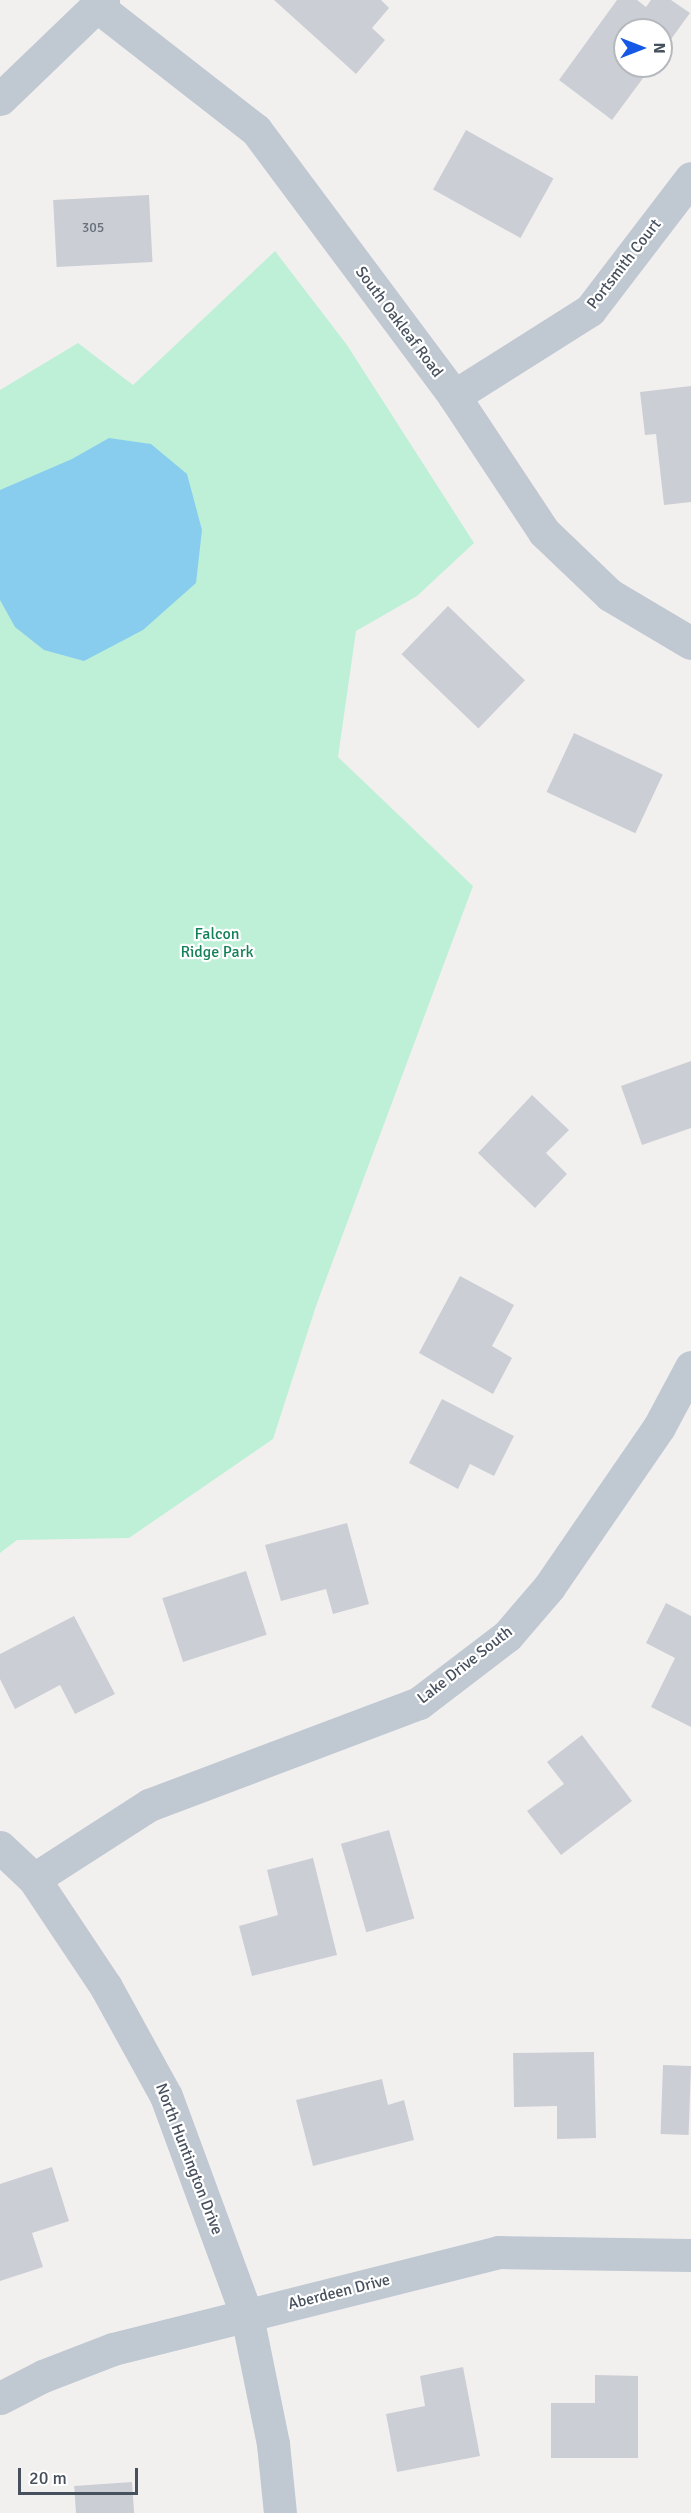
<!DOCTYPE html>
<html>
<head>
<meta charset="utf-8">
<style>
	body { margin:0 }
	#map { position:relative; width:691px; height:2513px; overflow:hidden; background:#f2f0ef; font-family:Signika,sans-serif }
	div>[style] { position:absolute }
	.green>* { inset:0; background:#bdf0d7 }
	.water>* { inset:0; background:#89cdee }
	.building>* { inset:0; background:#cbced5; transform-origin:0 0 }
	.minor>* { height:33px; margin:-16.5px; padding:0 16.5px; transform-origin:16.5px; border-radius:16.5px; background:#c0c8d2 }
	span { translate:-50% -50%; white-space:nowrap; text-align:center; line-height:1.15; -webkit-text-stroke:4.5px #fff; paint-order:stroke }
	.number-label { font-size:14px; color:#68707b }
	.number-label span { -webkit-text-stroke-width:0 }
	.street-label { font-size:16px; color:#47505d }
	.park-label { font-size:16px; color:#158158 }
	.north { position:absolute; left:613px; top:18px; width:60px; height:60px; box-sizing:border-box; background:#fff; border:2px solid #b5b9be; border-radius:50%; rotate:90deg; font-size:16px; font-weight:700; line-height:24px; text-align:center; color:#47505d }
	.north::after { content:''; display:block; margin:auto; width:21px; height:27px; background:#1558e6; clip-path:polygon(50% 0,100% 100%,50% 72%,0 100%) }
	.scale { position:absolute; left:18px; top:2468px; width:120px; height:27px; box-sizing:border-box; border:3px solid #47505d; border-top:0; padding-left:8px; font-size:18px; line-height:21px; white-space:nowrap; color:#47505d; -webkit-text-stroke:4px #fff; paint-order:stroke }
</style>
</head>
<body>
<div id="map">
	<div class="green">
		<div style="clip-path:polygon(275px 251px,347px 345px,474px 543px,417px 596px,356px 631px,338px 757px,473px 886px,316px 1306px,273px 1439px,129px 1538px,17px 1540px,0 1553px,0 390px,78px 343px,133px 385px)"></div>
	</div>
	<div class="water">
		<div style="clip-path:polygon(109px 438px,151px 444px,187px 474px,202px 530px,196px 583px,143px 630px,84px 661px,44px 650px,15px 627px,0 600px,0 490px,72px 459px)"></div>
	</div>
	<div class="building">
		<div style="clip-path:polygon(274px 0,381px 0,389px 8px,372px 28px,385px 40px,356px 74px)"></div>
		<div style="clip-path:polygon(617px 0,637px 0,646px 7px,651px 0,671px 0,690px 13px,661px 53px,661px 30px,625px 30px,625px 66px,652px 66px,612px 120px,559px 80px)"></div>
		<div style="left:466px;top:130px;width:100px;height:68px;rotate:29deg"></div>
		<div style="left:149px;top:195px;width:67px;height:96px;rotate:87deg"></div>
		<div style="clip-path:polygon(691px 386px,691px 502px,664px 505px,656px 434px,645px 435px,640px 392px)"></div>
		<div style="left:448px;top:606px;width:107px;height:67px;rotate:44deg"></div>
		<div style="left:574px;top:733px;width:98px;height:65px;rotate:25deg"></div>
		<div style="clip-path:polygon(691px 1061px,691px 1128px,642px 1145px,621px 1086px)"></div>
		<div style="clip-path:polygon(532px 1095px,569px 1130px,546px 1153px,567px 1174px,535px 1208px,478px 1153px)"></div>
		<div style="clip-path:polygon(460px 1276px,514px 1305px,492px 1346px,512px 1358px,493px 1394px,419px 1353px)"></div>
		<div style="clip-path:polygon(442px 1399px,514px 1436px,494px 1476px,470px 1464px,458px 1489px,409px 1463px)"></div>
		<div style="clip-path:polygon(347px 1523px,369px 1604px,333px 1614px,326px 1589px,281px 1601px,265px 1545px)"></div>
		<div style="left:246px;top:1571px;width:67px;height:88px;rotate:72deg"></div>
		<div style="clip-path:polygon(666px 1603px,691px 1616px,691px 1727px,651px 1707px,675px 1658px,646px 1643px)"></div>
		<div style="clip-path:polygon(74px 1616px,115px 1694px,75px 1714px,60px 1685px,15px 1709px,0 1679px,0 1654px)"></div>
		<div style="clip-path:polygon(582px 1735px,632px 1801px,561px 1855px,527px 1811px,564px 1784px,547px 1762px)"></div>
		<div style="left:389px;top:1830px;width:92px;height:50px;rotate:74deg"></div>
		<div style="clip-path:polygon(313px 1858px,337px 1955px,252px 1976px,239px 1926px,278px 1915px,267px 1870px)"></div>
		<div style="clip-path:polygon(594px 2052px,596px 2138px,557px 2139px,557px 2106px,514px 2107px,513px 2053px)"></div>
		<div style="left:663px;top:2065px;width:28px;height:69px;rotate:2deg"></div>
		<div style="clip-path:polygon(382px 2079px,388px 2105px,404px 2100px,414px 2140px,313px 2166px,296px 2100px)"></div>
		<div style="clip-path:polygon(52px 2167px,69px 2221px,32px 2233px,43px 2267px,0 2281px,0 2184px)"></div>
		<div style="clip-path:polygon(463px 2367px,480px 2456px,397px 2472px,386px 2414px,425px 2406px,420px 2376px)"></div>
		<div style="clip-path:polygon(595px 2375px,638px 2376px,638px 2458px,551px 2458px,551px 2403px,595px 2403px)"></div>
		<div style="left:132px;top:2482px;width:31px;height:58px;rotate:86deg"></div>
	</div>
	<div class="minor">
		<div style="left:98px;top:7px;width:200px;rotate:37.9deg"></div>
		<div style="left:256px;top:130px;width:332px;rotate:53.3deg"></div>
		<div style="left:454px;top:396px;width:163px;rotate:56.5deg"></div>
		<div style="left:544px;top:532px;width:91px;rotate:43.7deg"></div>
		<div style="left:610px;top:595px;width:94px;rotate:30.7deg"></div>
		<div style="left:0;top:99px;width:143px;rotate:-43.9deg"></div>
		<div style="left:454px;top:396px;width:161px;rotate:-32.3deg"></div>
		<div style="left:590px;top:310px;width:166px;rotate:-52.6deg"></div>
		<div style="left:0;top:1847px;width:47px;rotate:43.3deg"></div>
		<div style="left:34px;top:1879px;width:130px;rotate:56.3deg"></div>
		<div style="left:106px;top:1987px;width:124px;rotate:61.2deg"></div>
		<div style="left:166px;top:2096px;width:234px;rotate:69.8deg"></div>
		<div style="left:247px;top:2316px;width:131px;rotate:78.5deg"></div>
		<div style="left:273px;top:2444px;width:69px;rotate:84.2deg"></div>
		<div style="left:34px;top:1879px;width:137px;rotate:-32.8deg"></div>
		<div style="left:149px;top:1805px;width:289px;rotate:-20.7deg"></div>
		<div style="left:419px;top:1703px;width:111px;rotate:-37.3deg"></div>
		<div style="left:507px;top:1636px;width:65px;rotate:-49.4deg"></div>
		<div style="left:549px;top:1587px;width:194px;rotate:-55.5deg"></div>
		<div style="left:659px;top:1427px;width:68px;rotate:-61.9deg"></div>
		<div style="left:0;top:2398px;width:48px;rotate:-27.1deg"></div>
		<div style="left:43px;top:2376px;width:75px;rotate:-21.1deg"></div>
		<div style="left:113px;top:2349px;width:397px;rotate:-14.1deg"></div>
		<div style="left:498px;top:2252px;width:193px;rotate:0.9deg"></div>
	</div>
	<div class="number-label">
		<span style="left:93px;top:228px">305</span>
	</div>
	<div class="street-label">
		<span style="left:624px;top:264px;rotate:-52deg">Portsmith Court</span>
		<span style="left:399px;top:322px;rotate:53deg">South Oakleaf Road</span>
		<span style="left:465px;top:1665px;rotate:-38deg">Lake Drive South</span>
		<span style="left:189px;top:2159px;rotate:69deg">North Huntington Drive</span>
		<span style="left:339px;top:2292px;rotate:-14deg">Aberdeen Drive</span>
	</div>
	<div class="park-label">
		<span style="left:217px;top:943px">Falcon<br>Ridge Park</span>
	</div>
	<div class="north">N</div>
	<div class="scale">20 m</div>
</div>
</body>
</html>
